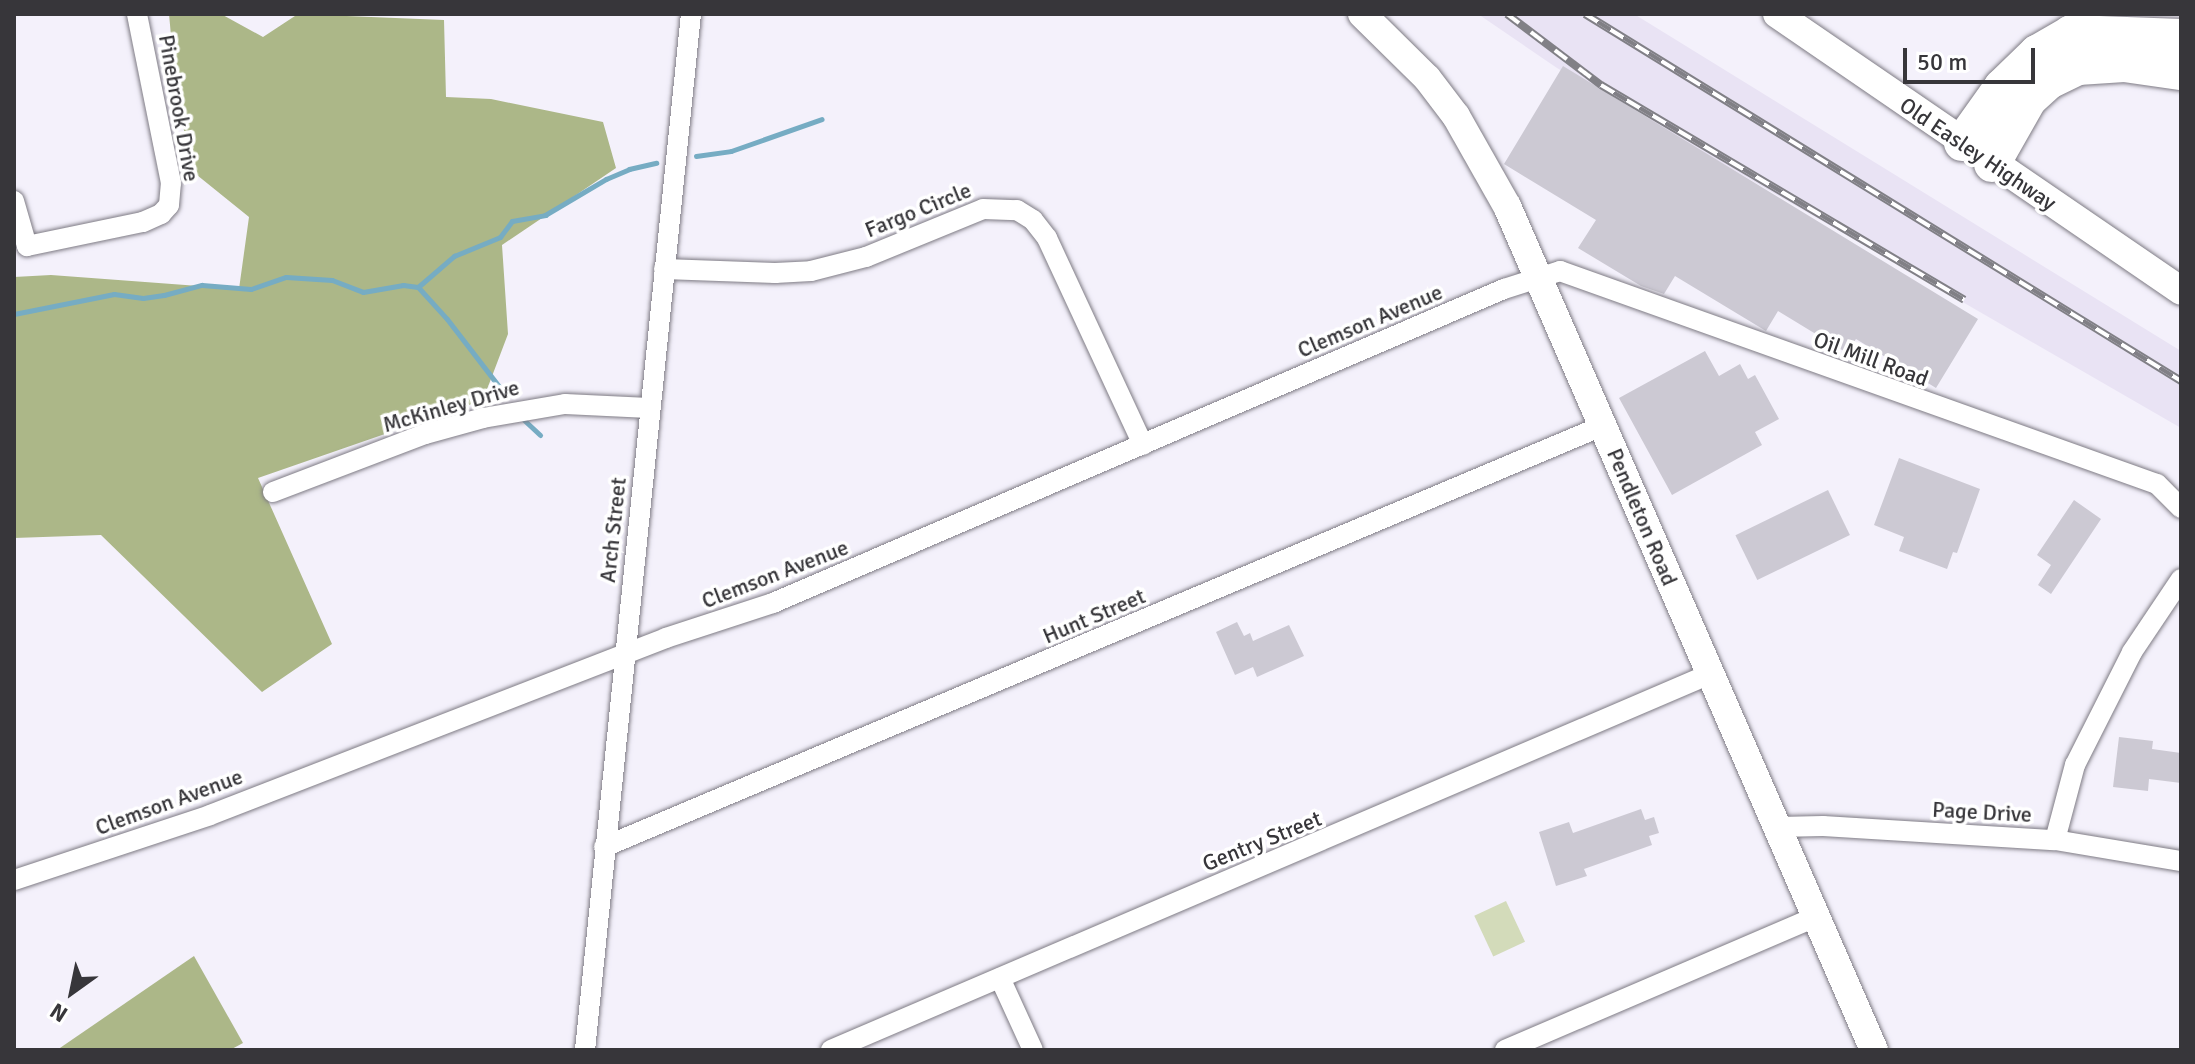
<!DOCTYPE html>
<html>
<head>
<meta charset="utf-8">
<style>
	body { margin:0 }
	#map { position:relative; width:2195px; height:1064px; overflow:hidden; background:#f4f1fb; font-family:Signika,sans-serif }
	div>[style] { position:absolute }
	.built>* { inset:0; background:#e9e3f4 }
	.green>* { inset:0; background:#d3dbba; transform-origin:0 0 }
	.forest>* { inset:0; background:#acb788 }
	.stream>* { height:5px; margin:-2.5px; padding:0 2.5px; transform-origin:2.5px; border-radius:2.5px; background:#76acc3 }
	.building>* { inset:0; background:#ccc9d3; transform-origin:0 0 }
	.roads { filter:drop-shadow(0 0 2px #7e7b84) drop-shadow(0 0 2px #7e7b84) }
	.street>* { height:20px; margin:-10px; padding:0 10px; transform-origin:10px; border-radius:10px; background:#fff }
	.secondary>* { height:28px; margin:-14px; padding:0 14px; transform-origin:14px; border-radius:14px; background:#fff }
	.highway>* { height:36px; margin:-18px; padding:0 18px; transform-origin:18px; border-radius:18px; background:#fff }
	.rail>* { height:8px; margin-top:-4px; transform-origin:0; background:repeating-linear-gradient(90deg,#fff 0 15px,#818086 0 30px); box-sizing:border-box; border-block:2px solid #818086 }
	span { translate:-50% -50%; white-space:nowrap; text-align:center; line-height:1.15; -webkit-text-stroke:7px #fff; paint-order:stroke }
	.street-label { font-size:22px; color:#37363a }
	.frame { position:absolute; inset:0; border:16px solid #37363a; pointer-events:none }
	.north { position:absolute; left:32px; top:952px; width:80px; height:80px; -webkit-text-stroke:6px #fff; paint-order:stroke; rotate:213deg; font-size:22px; font-weight:700; line-height:32px; text-align:center; color:#37363a }
	.north::after { content:''; display:block; margin:auto; width:28px; height:36px; background:#37363a; clip-path:polygon(50% 0,100% 100%,50% 72%,0 100%) }
	.scale { position:absolute; left:1903px; top:48px; width:132px; height:36px; box-sizing:border-box; border:4px solid #37363a; border-top:0; padding-left:10px; font-size:24px; line-height:28px; white-space:nowrap; color:#37363a; -webkit-text-stroke:6px #fff; paint-order:stroke }
</style>
</head>
<body>
<div id="map">
	<div class="built">
		<div style="clip-path:polygon(1478px 14px,1634px 14px,2181px 351px,2181px 428px,1557px 68px)"></div>
	</div>
	<div class="green">
		<div style="left:1506px;top:901px;width:45px;height:35px;rotate:65deg"></div>
	</div>
	<div class="forest">
		<div style="clip-path:polygon(169px 14px,221px 14px,263px 37px,298px 14px,444px 20px,446px 97px,491px 99px,603px 122px,616px 168px,502px 245px,508px 334px,483px 400px,258px 478px,332px 644px,262px 692px,101px 535px,14px 538px,14px 277px,51px 275px,239px 289px,249px 217px,192px 171px,176px 90px)"></div>
		<div style="clip-path:polygon(194px 956px,243px 1043px,230px 1050px,57px 1050px)"></div>
	</div>
	<div class="stream">
		<div style="left:696px;top:156px;width:35px;rotate:-8deg"></div>
		<div style="left:731px;top:151px;width:96px;rotate:-19.4deg"></div>
		<div style="left:418px;top:287px;width:43px;rotate:47.8deg"></div>
		<div style="left:447px;top:319px;width:98px;rotate:52.4deg"></div>
		<div style="left:14px;top:314px;width:102px;rotate:-11.3deg"></div>
		<div style="left:114px;top:294px;width:29px;rotate:8deg"></div>
		<div style="left:143px;top:298px;width:21px;rotate:-8deg"></div>
		<div style="left:164px;top:295px;width:39px;rotate:-15deg"></div>
		<div style="left:202px;top:285px;width:49px;rotate:4.7deg"></div>
		<div style="left:251px;top:289px;width:37px;rotate:-19deg"></div>
		<div style="left:286px;top:277px;width:46px;rotate:3.7deg"></div>
		<div style="left:332px;top:280px;width:33px;rotate:21deg"></div>
		<div style="left:363px;top:292px;width:41px;rotate:-9.9deg"></div>
		<div style="left:403px;top:285px;width:15px;rotate:8deg"></div>
		<div style="left:418px;top:287px;width:48px;rotate:-40.7deg"></div>
		<div style="left:454px;top:256px;width:50px;rotate:-22.4deg"></div>
		<div style="left:500px;top:237px;width:20px;rotate:-53deg"></div>
		<div style="left:512px;top:221px;width:34px;rotate:-10deg"></div>
		<div style="left:545px;top:215px;width:71px;rotate:-30.5deg"></div>
		<div style="left:606px;top:179px;width:25px;rotate:-23deg"></div>
		<div style="left:629px;top:169px;width:28px;rotate:-13deg"></div>
		<div style="left:524px;top:420px;width:22px;rotate:43deg"></div>
	</div>
	<div class="building">
		<div style="clip-path:polygon(1563px 66px,1978px 319px,1936px 388px,1856px 339px,1847px 353px,1778px 311px,1766px 331px,1675px 276px,1664px 294px,1641px 286px,1578px 248px,1596px 220px,1504px 164px)"></div>
		<div style="clip-path:polygon(1705px 351px,1719px 376px,1740px 364px,1748px 379px,1755px 375px,1779px 419px,1755px 432px,1762px 445px,1672px 495px,1619px 398px)"></div>
		<div style="clip-path:polygon(1899px 458px,1980px 489px,1957px 553px,1953px 552px,1947px 569px,1899px 551px,1904px 537px,1874px 525px)"></div>
		<div style="left:1828px;top:490px;width:50px;height:103px;rotate:64deg"></div>
		<div style="clip-path:polygon(2074px 500px,2101px 519px,2051px 594px,2038px 585px,2051px 565px,2037px 555px)"></div>
		<div style="clip-path:polygon(1237px 622px,1244px 636px,1250px 633px,1253px 641px,1289px 625px,1304px 656px,1257px 677px,1253px 667px,1235px 675px,1216px 632px)"></div>
		<div style="clip-path:polygon(2119px 737px,2153px 741px,2152px 749px,2181px 753px,2181px 783px,2149px 779px,2148px 791px,2113px 787px)"></div>
		<div style="clip-path:polygon(1641px 809px,1645px 820px,1654px 817px,1659px 833px,1649px 836px,1652px 845px,1584px 869px,1587px 876px,1556px 886px,1539px 832px,1569px 822px,1573px 833px)"></div>
	</div>
	<div class="roads">
		<div class="street">
			<div style="left:14px;top:201px;width:47px;rotate:73.9deg"></div>
			<div style="left:27px;top:246px;width:118px;rotate:-11.7deg"></div>
			<div style="left:143px;top:222px;width:20px;rotate:-24deg"></div>
			<div style="left:161px;top:214px;width:12px;rotate:-48deg"></div>
			<div style="left:169px;top:205px;width:22px;rotate:-85deg"></div>
			<div style="left:171px;top:183px;width:172px;rotate:-101.4deg"></div>
			<div style="left:664px;top:269px;width:111px;rotate:2.1deg"></div>
			<div style="left:775px;top:273px;width:36px;rotate:-3deg"></div>
			<div style="left:811px;top:271px;width:57px;rotate:-14.3deg"></div>
			<div style="left:866px;top:257px;width:126px;rotate:-22.3deg"></div>
			<div style="left:983px;top:209px;width:34px;rotate:2deg"></div>
			<div style="left:1017px;top:210px;width:19px;rotate:32deg"></div>
			<div style="left:1033px;top:220px;width:23px;rotate:52deg"></div>
			<div style="left:1047px;top:238px;width:228px;rotate:65.1deg"></div>
			<div style="left:273px;top:492px;width:163px;rotate:-20.9deg"></div>
			<div style="left:425px;top:434px;width:60px;rotate:-15.4deg"></div>
			<div style="left:483px;top:418px;width:83px;rotate:-9.7deg"></div>
			<div style="left:565px;top:404px;width:84px;rotate:2.7deg"></div>
			<div style="left:1778px;top:827px;width:45px;rotate:-1.3deg"></div>
			<div style="left:1823px;top:826px;width:232px;rotate:3.5deg"></div>
			<div style="left:2055px;top:840px;width:128px;rotate:9.5deg"></div>
			<div style="left:2055px;top:840px;width:78px;rotate:-75.1deg"></div>
			<div style="left:2075px;top:765px;width:127px;rotate:-63.2deg"></div>
			<div style="left:2132px;top:652px;width:88px;rotate:-56.1deg"></div>
			<div style="left:604px;top:847px;width:1083px;rotate:-22.87deg"></div>
			<div style="left:14px;top:880px;width:206px;rotate:-18.3deg"></div>
			<div style="left:210px;top:815px;width:489px;rotate:-21.2deg"></div>
			<div style="left:666px;top:638px;width:113px;rotate:-18.1deg"></div>
			<div style="left:773px;top:603px;width:796px;rotate:-23.25deg"></div>
			<div style="left:1504px;top:289px;width:59px;rotate:-17.8deg"></div>
			<div style="left:1560px;top:271px;width:634px;rotate:19.64deg"></div>
			<div style="left:2157px;top:484px;width:34px;rotate:45deg"></div>
			<div style="left:1000px;top:978px;width:79px;rotate:65.4deg"></div>
			<div style="left:585px;top:1050px;width:1041px;rotate:-84.16deg"></div>
			<div style="left:831px;top:1050px;width:956px;rotate:-23.16deg"></div>
			<div style="left:1505px;top:1050px;width:337px;rotate:-23.2deg"></div>
		</div>
		<div class="secondary">
			<div style="left:1362px;top:14px;width:91px;rotate:44.6deg"></div>
			<div style="left:1427px;top:78px;width:48px;rotate:52.7deg"></div>
			<div style="left:1456px;top:116px;width:103px;rotate:60.5deg"></div>
			<div style="left:1507px;top:206px;width:920px;rotate:66.5deg"></div>
			<div style="left:1777px;top:14px;width:490px;rotate:34.4deg"></div>
		</div>
		<div class="highway">
			<div style="left:1962px;top:143px;width:69px;rotate:-54.5deg"></div>
			<div style="left:2002px;top:87px;width:49px;rotate:-44.2deg"></div>
			<div style="left:2037px;top:53px;width:39px;rotate:-30deg"></div>
			<div style="left:2071px;top:33px;width:110px;rotate:2.1deg"></div>
			<div style="left:1992px;top:164px;width:75px;rotate:-60.4deg"></div>
			<div style="left:2029px;top:99px;width:27px;rotate:-42deg"></div>
			<div style="left:2049px;top:81px;width:32px;rotate:-26deg"></div>
			<div style="left:2078px;top:67px;width:46px;rotate:-3.7deg"></div>
			<div style="left:2124px;top:64px;width:58px;rotate:8deg"></div>
		</div>
	</div>
	<div class="rail">
		<div style="left:1507px;top:14px;width:118px;rotate:37.1deg"></div>
		<div style="left:1601px;top:85px;width:422px;rotate:30.6deg"></div>
		<div style="left:1585px;top:14px;width:700px;rotate:31.62deg"></div>
	</div>
	<div class="street-label">
		<span style="left:179px;top:108px;rotate:80deg">Pinebrook Drive</span>
		<span style="left:1978px;top:154px;rotate:34deg">Old Easley Highway</span>
		<span style="left:918px;top:210px;rotate:-22deg">Fargo Circle</span>
		<span style="left:1370px;top:321px;rotate:-23deg">Clemson Avenue</span>
		<span style="left:1871px;top:359px;rotate:20deg">Oil Mill Road</span>
		<span style="left:451px;top:406px;rotate:-16deg">McKinley Drive</span>
		<span style="left:1642px;top:517px;rotate:67deg">Pendleton Road</span>
		<span style="left:613px;top:530px;rotate:-84deg">Arch Street</span>
		<span style="left:775px;top:574px;rotate:-21deg">Clemson Avenue</span>
		<span style="left:1094px;top:616px;rotate:-23deg">Hunt Street</span>
		<span style="left:169px;top:802px;rotate:-20deg">Clemson Avenue</span>
		<span style="left:1982px;top:812px;rotate:3deg">Page Drive</span>
		<span style="left:1262px;top:841px;rotate:-22deg">Gentry Street</span>
	</div>
	<div class="frame"></div>
	<div class="north">N</div>
	<div class="scale">50 m</div>
</div>
</body>
</html>
